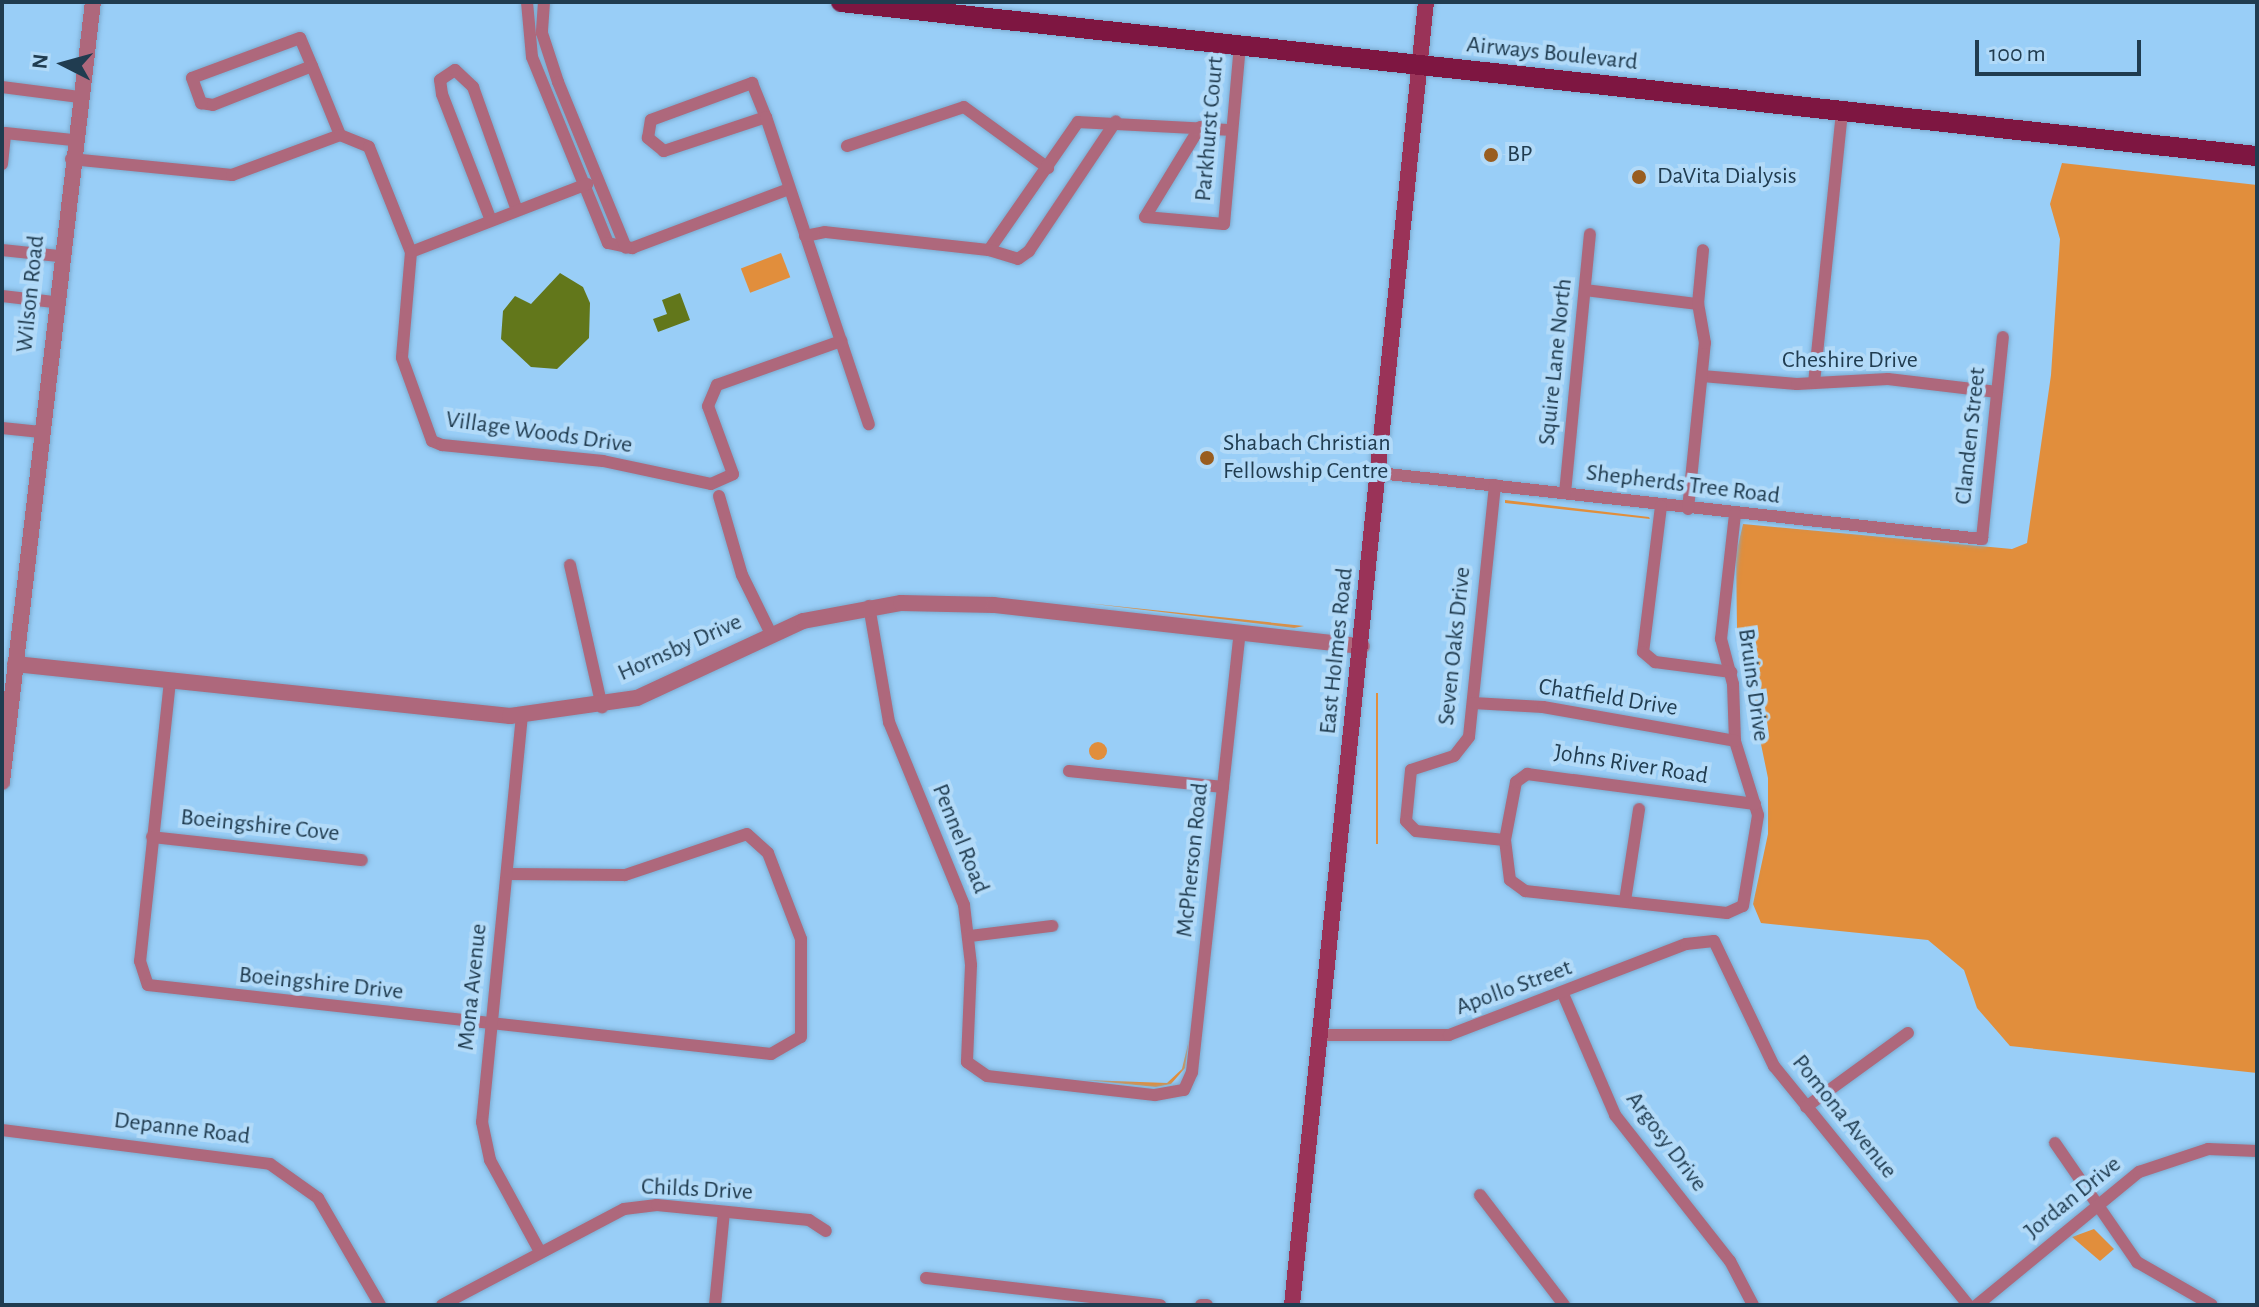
<!DOCTYPE html>
<html>
<head>
<meta charset="utf-8">
<style>
	body { margin:0 }
	#map { position:relative; width:2259px; height:1307px; overflow:hidden; background:#99cef7; font-family:"Alegreya Sans",sans-serif }
	div>[style] { position:absolute }
	.green>* { inset:0; background:#e18e3c; transform-origin:0 0 }
	.round { border-radius:50% }
	.water>* { inset:0; background:#62771b }
	.roads { filter:drop-shadow(0 0 2px #7cabcf) drop-shadow(0 0 2px #7cabcf) }
	.minor>* { height:12px; margin:-6px; padding:0 6px; transform-origin:6px; border-radius:6px; background:#ae687c }
	.tertiary>* { height:16px; margin:-8px; padding:0 8px; transform-origin:8px; border-radius:8px; background:#ae687c }
	.secondary>* { height:16px; margin:-8px; padding:0 8px; transform-origin:8px; border-radius:8px; background:#9a3358 }
	.primary>* { height:20px; margin:-10px; padding:0 10px; transform-origin:10px; border-radius:10px; background:#7e1641 }
	.dots>* { width:22px; height:22px; translate:-50% -50%; box-sizing:border-box; border:4px solid #b2daf8; border-radius:50% }
	span { translate:-50% -50%; white-space:nowrap; text-align:center; line-height:1.15; -webkit-text-stroke:8px #b2daf8; paint-order:stroke }
	.street-label { font-size:24px; color:#203c50 }
	.poi-label { font-size:24px; color:#203c50 }
	.left { translate:0 -50%; text-align:left }
	.frame { position:absolute; inset:0; border:4px solid #203c50; pointer-events:none }
	.north { position:absolute; left:24px; top:24px; width:80px; height:80px; -webkit-text-stroke:6px #b2daf8; paint-order:stroke; rotate:276deg; font-size:22px; font-weight:700; line-height:32px; text-align:center; color:#203c50 }
	.north::after { content:''; display:block; margin:auto; width:28px; height:36px; background:#203c50; clip-path:polygon(50% 0,100% 100%,50% 72%,0 100%) }
	.scale { position:absolute; left:1975px; top:40px; width:166px; height:36px; box-sizing:border-box; border:4px solid #203c50; border-top:0; padding-left:10px; font-size:24px; line-height:28px; white-space:nowrap; color:#203c50; -webkit-text-stroke:6px #b2daf8; paint-order:stroke }
</style>
</head>
<body>
<div id="map">
	<div class="green">
		<div style="clip-path:polygon(2062px 163px,2257px 185px,2257px 1073px,2010px 1046px,1977px 1008px,1964px 970px,1928px 940px,1761px 923px,1753px 904px,1768px 834px,1768px 778px,1737px 628px,1736px 554px,1743px 524px,2012px 549px,2027px 543px,2051px 375px,2060px 239px,2050px 204px)"></div>
		<div style="left:781px;top:253px;width:26px;height:43px;rotate:69deg"></div>
		<div style="clip-path:polygon(1505px 500px,1649px 517px,1650px 519px,1505px 503px)"></div>
		<div style="clip-path:polygon(1086px 603px,1304px 626px,1294px 628px)"></div>
		<div style="left:1376px;top:693px;width:2px;height:151px"></div>
		<div class="round" style="left:1089px;top:742px;width:18px;height:18px"></div>
		<div style="clip-path:polygon(1189px 1040px,1185px 1068px,1171px 1084px,1156px 1087px,1085px 1080px,1167px 1083px,1182px 1069px)"></div>
		<div style="clip-path:polygon(2094px 1229px,2114px 1249px,2100px 1261px,2072px 1237px)"></div>
	</div>
	<div class="water">
		<div style="clip-path:polygon(560px 273px,583px 287px,590px 303px,589px 338px,557px 369px,531px 367px,501px 339px,503px 311px,515px 296px,531px 304px)"></div>
		<div style="clip-path:polygon(680px 293px,690px 320px,658px 332px,653px 319px,667px 314px,662px 300px)"></div>
	</div>
	<div class="roads">
		<div class="minor">
			<div style="left:527px;top:2px;width:55px;rotate:84.8deg"></div>
			<div style="left:532px;top:57px;width:201px;rotate:67.8deg"></div>
			<div style="left:608px;top:243px;width:25px;rotate:12deg"></div>
			<div style="left:632px;top:248px;width:168px;rotate:-20.6deg"></div>
			<div style="left:544px;top:2px;width:31px;rotate:94deg"></div>
			<div style="left:542px;top:33px;width:52px;rotate:71.9deg"></div>
			<div style="left:558px;top:82px;width:179px;rotate:67.7deg"></div>
			<div style="left:312px;top:66px;width:30px;rotate:-113deg"></div>
			<div style="left:300px;top:38px;width:115px;rotate:159.7deg"></div>
			<div style="left:192px;top:78px;width:27px;rotate:70deg"></div>
			<div style="left:201px;top:103px;width:12px;rotate:9deg"></div>
			<div style="left:213px;top:105px;width:106px;rotate:-21.5deg"></div>
			<div style="left:312px;top:66px;width:74px;rotate:67.9deg"></div>
			<div style="left:2px;top:87px;width:78px;rotate:7.4deg"></div>
			<div style="left:766px;top:117px;width:108px;rotate:161.6deg"></div>
			<div style="left:664px;top:151px;width:21px;rotate:-141deg"></div>
			<div style="left:648px;top:138px;width:18px;rotate:-81deg"></div>
			<div style="left:651px;top:120px;width:108px;rotate:-20.1deg"></div>
			<div style="left:752px;top:83px;width:37px;rotate:68deg"></div>
			<div style="left:766px;top:117px;width:324px;rotate:71.5deg"></div>
			<div style="left:1200px;top:127px;width:105px;rotate:121.4deg"></div>
			<div style="left:1145px;top:217px;width:79px;rotate:5.1deg"></div>
			<div style="left:1224px;top:224px;width:181px;rotate:-84.9deg"></div>
			<div style="left:847px;top:146px;width:123px;rotate:-18.4deg"></div>
			<div style="left:964px;top:107px;width:104px;rotate:36deg"></div>
			<div style="left:71px;top:159px;width:162px;rotate:5.7deg"></div>
			<div style="left:232px;top:175px;width:115px;rotate:-20.3deg"></div>
			<div style="left:340px;top:135px;width:31px;rotate:22deg"></div>
			<div style="left:369px;top:147px;width:113px;rotate:68.2deg"></div>
			<div style="left:411px;top:252px;width:106px;rotate:94.9deg"></div>
			<div style="left:402px;top:358px;width:88px;rotate:70.1deg"></div>
			<div style="left:432px;top:441px;width:11px;rotate:22deg"></div>
			<div style="left:442px;top:445px;width:162px;rotate:5.7deg"></div>
			<div style="left:603px;top:461px;width:110px;rotate:12deg"></div>
			<div style="left:711px;top:484px;width:24px;rotate:-24deg"></div>
			<div style="left:733px;top:474px;width:72px;rotate:-110.2deg"></div>
			<div style="left:708px;top:406px;width:23px;rotate:-67deg"></div>
			<div style="left:717px;top:385px;width:132px;rotate:-19.5deg"></div>
			<div style="left:2px;top:164px;width:31px;rotate:-84deg"></div>
			<div style="left:5px;top:133px;width:68px;rotate:5.9deg"></div>
			<div style="left:490px;top:218px;width:133px;rotate:-111.2deg"></div>
			<div style="left:442px;top:94px;width:14px;rotate:-98deg"></div>
			<div style="left:440px;top:80px;width:18px;rotate:-34deg"></div>
			<div style="left:455px;top:70px;width:25px;rotate:43deg"></div>
			<div style="left:473px;top:87px;width:128px;rotate:70.4deg"></div>
			<div style="left:805px;top:236px;width:20px;rotate:-11deg"></div>
			<div style="left:825px;top:232px;width:165px;rotate:6.3deg"></div>
			<div style="left:989px;top:250px;width:156px;rotate:-55.2deg"></div>
			<div style="left:1078px;top:122px;width:154px;rotate:3deg"></div>
			<div style="left:2px;top:250px;width:57px;rotate:6deg"></div>
			<div style="left:989px;top:250px;width:30px;rotate:17deg"></div>
			<div style="left:1018px;top:259px;width:14px;rotate:-36deg"></div>
			<div style="left:1029px;top:251px;width:156px;rotate:-56.2deg"></div>
			<div style="left:411px;top:252px;width:189px;rotate:-21.1deg"></div>
			<div style="left:1585px;top:290px;width:114px;rotate:7.1deg"></div>
			<div style="left:2px;top:296px;width:52px;rotate:6.6deg"></div>
			<div style="left:1702px;top:376px;width:95px;rotate:4.8deg"></div>
			<div style="left:1797px;top:384px;width:91px;rotate:-3.1deg"></div>
			<div style="left:1888px;top:379px;width:110px;rotate:6.8deg"></div>
			<div style="left:1814px;top:383px;width:273px;rotate:-84.1deg"></div>
			<div style="left:2px;top:428px;width:39px;rotate:6deg"></div>
			<div style="left:1379px;top:473px;width:607px;rotate:6.25deg"></div>
			<div style="left:1982px;top:539px;width:203px;rotate:-84.1deg"></div>
			<div style="left:1495px;top:485px;width:253px;rotate:95.9deg"></div>
			<div style="left:1469px;top:737px;width:24px;rotate:128deg"></div>
			<div style="left:1454px;top:756px;width:45px;rotate:162deg"></div>
			<div style="left:1411px;top:770px;width:51px;rotate:95.6deg"></div>
			<div style="left:1406px;top:821px;width:14px;rotate:45deg"></div>
			<div style="left:1416px;top:831px;width:89px;rotate:5.8deg"></div>
			<div style="left:1505px;top:840px;width:40px;rotate:82.9deg"></div>
			<div style="left:1510px;top:880px;width:19px;rotate:36deg"></div>
			<div style="left:1525px;top:891px;width:203px;rotate:6.2deg"></div>
			<div style="left:1727px;top:913px;width:17px;rotate:-24deg"></div>
			<div style="left:1743px;top:906px;width:92px;rotate:-80.6deg"></div>
			<div style="left:1758px;top:815px;width:77px;rotate:-107.3deg"></div>
			<div style="left:1735px;top:741px;width:57px;rotate:-92deg"></div>
			<div style="left:1733px;top:684px;width:47px;rotate:-104.9deg"></div>
			<div style="left:1721px;top:639px;width:126px;rotate:-83.6deg"></div>
			<div style="left:1565px;top:493px;width:260px;rotate:-84.5deg"></div>
			<div style="left:719px;top:496px;width:82px;rotate:73.8deg"></div>
			<div style="left:742px;top:575px;width:66px;rotate:63.8deg"></div>
			<div style="left:1661px;top:506px;width:147px;rotate:97deg"></div>
			<div style="left:1643px;top:652px;width:16px;rotate:40deg"></div>
			<div style="left:1655px;top:662px;width:77px;rotate:7.5deg"></div>
			<div style="left:1688px;top:509px;width:167px;rotate:-84.2deg"></div>
			<div style="left:1705px;top:343px;width:40px;rotate:-100deg"></div>
			<div style="left:1698px;top:304px;width:54px;rotate:-84.7deg"></div>
			<div style="left:570px;top:565px;width:146px;rotate:77.3deg"></div>
			<div style="left:869px;top:606px;width:118px;rotate:80.2deg"></div>
			<div style="left:889px;top:722px;width:198px;rotate:67.7deg"></div>
			<div style="left:964px;top:905px;width:60px;rotate:83.3deg"></div>
			<div style="left:971px;top:965px;width:97px;rotate:92.4deg"></div>
			<div style="left:967px;top:1062px;width:24px;rotate:35deg"></div>
			<div style="left:987px;top:1076px;width:169px;rotate:6.5deg"></div>
			<div style="left:1155px;top:1095px;width:29px;rotate:-10deg"></div>
			<div style="left:1184px;top:1090px;width:20px;rotate:-66deg"></div>
			<div style="left:1192px;top:1072px;width:443px;rotate:-83.8deg"></div>
			<div style="left:170px;top:681px;width:282px;rotate:96.1deg"></div>
			<div style="left:140px;top:961px;width:25px;rotate:72deg"></div>
			<div style="left:148px;top:985px;width:627px;rotate:6.32deg"></div>
			<div style="left:771px;top:1054px;width:34px;rotate:-30deg"></div>
			<div style="left:801px;top:1037px;width:98px;rotate:-90deg"></div>
			<div style="left:801px;top:939px;width:92px;rotate:-111deg"></div>
			<div style="left:768px;top:853px;width:28px;rotate:-138deg"></div>
			<div style="left:747px;top:834px;width:129px;rotate:161.4deg"></div>
			<div style="left:625px;top:875px;width:118px;rotate:-179.5deg"></div>
			<div style="left:1473px;top:703px;width:70px;rotate:3.3deg"></div>
			<div style="left:1543px;top:707px;width:195px;rotate:10deg"></div>
			<div style="left:522px;top:715px;width:409px;rotate:95.6deg"></div>
			<div style="left:482px;top:1122px;width:39px;rotate:78deg"></div>
			<div style="left:490px;top:1160px;width:102px;rotate:61.4deg"></div>
			<div style="left:1069px;top:771px;width:155px;rotate:5.9deg"></div>
			<div style="left:152px;top:837px;width:211px;rotate:6.3deg"></div>
			<div style="left:1505px;top:840px;width:59px;rotate:-79.3deg"></div>
			<div style="left:1516px;top:782px;width:14px;rotate:-36deg"></div>
			<div style="left:1527px;top:774px;width:230px;rotate:7.5deg"></div>
			<div style="left:1625px;top:901px;width:93px;rotate:-81.3deg"></div>
			<div style="left:970px;top:936px;width:83px;rotate:-7deg"></div>
			<div style="left:1563px;top:994px;width:132px;rotate:66.7deg"></div>
			<div style="left:1615px;top:1115px;width:186px;rotate:51.8deg"></div>
			<div style="left:1730px;top:1261px;width:50px;rotate:62.4deg"></div>
			<div style="left:1322px;top:1035px;width:127px"></div>
			<div style="left:1449px;top:1035px;width:254px;rotate:-21deg"></div>
			<div style="left:1686px;top:944px;width:28px;rotate:-6deg"></div>
			<div style="left:1714px;top:941px;width:139px;rotate:64.4deg"></div>
			<div style="left:1774px;top:1066px;width:308px;rotate:50.9deg"></div>
			<div style="left:1806px;top:1107px;width:126px;rotate:-36deg"></div>
			<div style="left:2px;top:1130px;width:270px;rotate:7.2deg"></div>
			<div style="left:270px;top:1164px;width:59px;rotate:35.3deg"></div>
			<div style="left:318px;top:1198px;width:124px;rotate:59.9deg"></div>
			<div style="left:2055px;top:1143px;width:145px;rotate:55.4deg"></div>
			<div style="left:2137px;top:1262px;width:86px;rotate:29.8deg"></div>
			<div style="left:1480px;top:1195px;width:138px;rotate:52.6deg"></div>
			<div style="left:926px;top:1278px;width:236px;rotate:6.6deg"></div>
			<div style="left:442px;top:1305px;width:206px;rotate:-27.8deg"></div>
			<div style="left:624px;top:1209px;width:33px;rotate:-7deg"></div>
			<div style="left:657px;top:1205px;width:153px;rotate:5.6deg"></div>
			<div style="left:809px;top:1220px;width:20px;rotate:33deg"></div>
			<div style="left:715px;top:1305px;width:93px;rotate:-84.5deg"></div>
			<div style="left:1201px;top:1305px;width:6px"></div>
			<div style="left:1977px;top:1305px;width:210px;rotate:-39.4deg"></div>
			<div style="left:2139px;top:1172px;width:73px;rotate:-18.4deg"></div>
			<div style="left:2208px;top:1149px;width:49px;rotate:2.3deg"></div>
		</div>
		<div class="tertiary">
			<div style="left:15px;top:664px;width:498px;rotate:6deg"></div>
			<div style="left:510px;top:716px;width:128px;rotate:-8.1deg"></div>
			<div style="left:637px;top:698px;width:183px;rotate:-24.9deg"></div>
			<div style="left:803px;top:621px;width:100px;rotate:-10.4deg"></div>
			<div style="left:901px;top:603px;width:93px;rotate:1.2deg"></div>
			<div style="left:994px;top:605px;width:370px;rotate:6.4deg"></div>
			<div style="left:2px;top:782px;width:785px;rotate:-83.35deg"></div>
		</div>
		<div class="secondary">
			<div style="left:1292px;top:1305px;width:1310px;rotate:-84.13deg"></div>
		</div>
		<div class="primary">
			<div style="left:841px;top:2px;width:1424px;rotate:6.21deg"></div>
		</div>
	</div>
	<div class="dots">
		<div style="left:1491px;top:155px;background:#995d1f"></div>
		<div style="left:1639px;top:177px;background:#995d1f"></div>
		<div style="left:1207px;top:458px;background:#995d1f"></div>
	</div>
	<div class="street-label">
		<span style="left:1552px;top:54px;rotate:6deg">Airways Boulevard</span>
		<span style="left:1210px;top:129px;rotate:-85deg">Parkhurst Court</span>
		<span style="left:31px;top:294px;rotate:-84deg">Wilson Road</span>
		<span style="left:1850px;top:361px">Cheshire Drive</span>
		<span style="left:1556px;top:362px;rotate:-84deg">Squire Lane North</span>
		<span style="left:539px;top:433px;rotate:8deg">Village Woods Drive</span>
		<span style="left:1971px;top:436px;rotate:-84deg">Clanden Street</span>
		<span style="left:1683px;top:485px;rotate:7deg">Shepherds Tree Road</span>
		<span style="left:1455px;top:646px;rotate:-84deg">Seven Oaks Drive</span>
		<span style="left:680px;top:648px;rotate:-24deg">Hornsby Drive</span>
		<span style="left:1337px;top:651px;rotate:-84deg">East Holmes Road</span>
		<span style="left:1753px;top:685px;rotate:82deg">Bruins Drive</span>
		<span style="left:1608px;top:698px;rotate:9deg">Chatfield Drive</span>
		<span style="left:1631px;top:765px;rotate:9deg">Johns River Road</span>
		<span style="left:260px;top:826px;rotate:6deg">Boeingshire Cove</span>
		<span style="left:960px;top:839px;rotate:68deg">Pennel Road</span>
		<span style="left:1193px;top:860px;rotate:-84deg">McPherson Road</span>
		<span style="left:321px;top:984px;rotate:6deg">Boeingshire Drive</span>
		<span style="left:473px;top:987px;rotate:-84deg">Mona Avenue</span>
		<span style="left:1514px;top:988px;rotate:-20deg">Apollo Street</span>
		<span style="left:1844px;top:1117px;rotate:51deg">Pomona Avenue</span>
		<span style="left:182px;top:1129px;rotate:7deg">Depanne Road</span>
		<span style="left:1666px;top:1142px;rotate:53deg">Argosy Drive</span>
		<span style="left:697px;top:1190px;rotate:3deg">Childs Drive</span>
		<span style="left:2073px;top:1198px;rotate:-39deg">Jordan Drive</span>
	</div>
	<div class="poi-label">
		<span class="left" style="left:1507px;top:155px">BP</span>
		<span class="left" style="left:1657px;top:177px">DaVita Dialysis</span>
		<span class="left" style="left:1223px;top:458px">Shabach Christian<br>Fellowship Centre</span>
	</div>
	<div class="frame"></div>
	<div class="north">N</div>
	<div class="scale">100 m</div>
</div>
</body>
</html>
